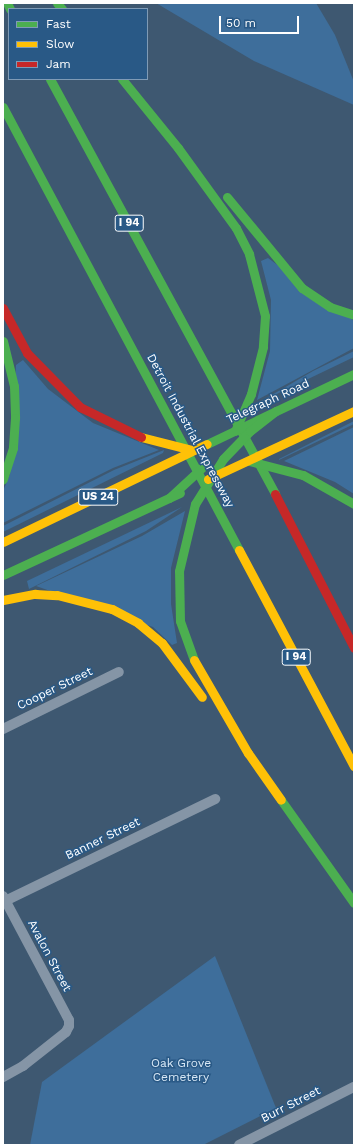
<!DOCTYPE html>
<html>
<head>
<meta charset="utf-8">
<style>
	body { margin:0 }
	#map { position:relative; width:357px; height:1148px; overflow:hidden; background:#3e5871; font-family:"Work Sans",sans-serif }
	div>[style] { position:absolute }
	.green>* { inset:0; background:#3e6e9b }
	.street>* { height:10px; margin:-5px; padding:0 5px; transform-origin:5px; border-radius:5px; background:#8595a6 }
	.fast>* { height:9px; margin:-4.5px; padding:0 4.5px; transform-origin:4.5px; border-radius:4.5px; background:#4caf50 }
	.slow>* { height:9px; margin:-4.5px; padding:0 4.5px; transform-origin:4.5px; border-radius:4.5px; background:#ffc107 }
	.jam>* { height:9px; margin:-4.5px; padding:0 4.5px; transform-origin:4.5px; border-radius:4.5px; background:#c62828 }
	span { translate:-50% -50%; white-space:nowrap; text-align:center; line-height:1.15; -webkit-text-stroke:3px #295986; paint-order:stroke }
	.shield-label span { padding:1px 3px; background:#295986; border:1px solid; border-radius:3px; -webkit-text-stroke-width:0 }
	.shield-label { font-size:11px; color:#fff; font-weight:700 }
	.street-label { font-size:12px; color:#fff }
	.park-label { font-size:12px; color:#d8e8f6 }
	.frame { position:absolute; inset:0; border:4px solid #fff; pointer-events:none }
	.legend { position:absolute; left:8px; top:8px; width:140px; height:72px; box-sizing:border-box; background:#295986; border:1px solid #7f9bb6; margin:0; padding:5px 7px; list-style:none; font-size:12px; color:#fff }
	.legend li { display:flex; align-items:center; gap:8px; height:20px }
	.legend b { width:20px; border:1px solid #7f9bb6 }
	.scale { position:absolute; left:219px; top:16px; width:80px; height:18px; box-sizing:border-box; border:2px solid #fff; border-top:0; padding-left:5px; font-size:12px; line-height:14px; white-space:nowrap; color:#fff; -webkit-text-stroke:3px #295986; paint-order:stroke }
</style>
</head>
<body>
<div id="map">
	<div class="green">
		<div style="clip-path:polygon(156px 3px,316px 3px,335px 35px,354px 82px,354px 105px,254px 61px)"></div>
		<div style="clip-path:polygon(268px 258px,354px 321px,354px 348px,257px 400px,270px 351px,271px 300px,261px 261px)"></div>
		<div style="clip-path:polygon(354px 351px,354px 357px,258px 403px,313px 371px)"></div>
		<div style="clip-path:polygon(23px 360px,48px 389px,93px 423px,159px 450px,113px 468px,3px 523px,3px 491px,10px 474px,16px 365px)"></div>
		<div style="clip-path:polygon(354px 421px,354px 424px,279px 460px,279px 459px)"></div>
		<div style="clip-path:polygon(354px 427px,354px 494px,335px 482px,284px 461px)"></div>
		<div style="clip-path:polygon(164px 450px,163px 453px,3px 532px,3px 526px,114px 470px)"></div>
		<div style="clip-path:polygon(182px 507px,146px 531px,29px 589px,27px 581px)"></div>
		<div style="clip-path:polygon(185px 511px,171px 568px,171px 604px,177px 643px,172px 645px,153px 627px,36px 586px,142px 536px)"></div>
		<div style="clip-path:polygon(215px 956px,276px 1108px,203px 1145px,30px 1145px,42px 1082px)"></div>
	</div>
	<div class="street">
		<div style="left:3px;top:729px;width:129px;rotate:-26.2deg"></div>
		<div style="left:3px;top:896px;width:140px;rotate:62deg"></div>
		<div style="left:69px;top:1020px;width:6px;rotate:90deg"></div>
		<div style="left:69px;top:1026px;width:7px;rotate:117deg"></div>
		<div style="left:66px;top:1032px;width:55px;rotate:141.7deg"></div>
		<div style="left:23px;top:1066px;width:23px;rotate:151deg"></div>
		<div style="left:3px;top:902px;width:236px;rotate:-25.9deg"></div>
		<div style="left:239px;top:1145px;width:129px;rotate:-26.8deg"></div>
	</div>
	<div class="fast">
		<div style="left:7px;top:3px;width:7px;rotate:63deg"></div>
		<div style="left:57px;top:3px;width:8px;rotate:50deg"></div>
		<div style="left:50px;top:79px;width:472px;rotate:61.5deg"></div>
		<div style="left:122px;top:79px;width:89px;rotate:50.9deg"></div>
		<div style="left:178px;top:148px;width:99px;rotate:54.1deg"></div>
		<div style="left:236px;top:228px;width:29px;rotate:63deg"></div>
		<div style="left:249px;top:254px;width:64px;rotate:75.5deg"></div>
		<div style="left:265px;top:316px;width:31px;rotate:94deg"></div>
		<div style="left:263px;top:347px;width:49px;rotate:104.3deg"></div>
		<div style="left:251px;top:394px;width:40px;rotate:113.4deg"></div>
		<div style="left:3px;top:107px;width:502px;rotate:61.95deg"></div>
		<div style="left:227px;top:197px;width:118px;rotate:50.5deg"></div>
		<div style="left:302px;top:288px;width:34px;rotate:34deg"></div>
		<div style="left:330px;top:307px;width:25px;rotate:18deg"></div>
		<div style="left:3px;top:341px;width:46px;rotate:76.3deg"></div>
		<div style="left:14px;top:386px;width:32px;rotate:88deg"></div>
		<div style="left:15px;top:418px;width:30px;rotate:94deg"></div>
		<div style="left:13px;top:448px;width:33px;rotate:108deg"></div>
		<div style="left:207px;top:444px;width:163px;rotate:-25.5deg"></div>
		<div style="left:249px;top:461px;width:56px;rotate:14.5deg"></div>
		<div style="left:303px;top:475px;width:59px;rotate:29.6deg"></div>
		<div style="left:169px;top:498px;width:50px;rotate:-42.6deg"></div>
		<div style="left:3px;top:575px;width:195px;rotate:-24.9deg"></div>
		<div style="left:194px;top:660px;width:41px;rotate:-109.7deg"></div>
		<div style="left:180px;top:621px;width:50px;rotate:-91.1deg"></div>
		<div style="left:179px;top:571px;width:69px;rotate:-76.6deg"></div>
		<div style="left:195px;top:504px;width:53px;rotate:-58.1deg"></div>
		<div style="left:223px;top:459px;width:39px;rotate:-46deg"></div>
		<div style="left:250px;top:431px;width:33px;rotate:-38deg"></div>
		<div style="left:281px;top:800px;width:126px;rotate:54.7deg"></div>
	</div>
	<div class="slow">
		<div style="left:141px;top:437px;width:53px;rotate:14.3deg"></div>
		<div style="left:208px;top:479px;width:161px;rotate:-25deg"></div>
		<div style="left:3px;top:542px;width:226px;rotate:-25.7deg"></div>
		<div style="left:239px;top:550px;width:245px;rotate:62deg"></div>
		<div style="left:3px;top:600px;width:33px;rotate:-11deg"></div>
		<div style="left:35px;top:594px;width:22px;rotate:3deg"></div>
		<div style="left:57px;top:595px;width:57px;rotate:14.3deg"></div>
		<div style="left:112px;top:609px;width:30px;rotate:28deg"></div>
		<div style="left:138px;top:623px;width:31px;rotate:40deg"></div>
		<div style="left:162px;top:643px;width:67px;rotate:53.5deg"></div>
		<div style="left:194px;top:660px;width:108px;rotate:59.9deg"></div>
		<div style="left:248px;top:753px;width:57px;rotate:54.9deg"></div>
	</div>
	<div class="jam">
		<div style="left:3px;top:308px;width:51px;rotate:61.9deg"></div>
		<div style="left:27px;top:353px;width:76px;rotate:45.5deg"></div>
		<div style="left:80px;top:407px;width:68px;rotate:26.2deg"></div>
		<div style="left:275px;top:494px;width:173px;rotate:62.8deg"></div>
	</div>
	<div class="shield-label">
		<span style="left:129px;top:223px">I 94</span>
		<span style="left:98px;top:497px">US 24</span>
		<span style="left:296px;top:657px">I 94</span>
	</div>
	<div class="street-label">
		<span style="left:268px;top:402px;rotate:-25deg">Telegraph Road</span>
		<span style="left:190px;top:431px;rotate:62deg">Detroit Industrial Expressway</span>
		<span style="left:55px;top:689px;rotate:-26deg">Cooper Street</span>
		<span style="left:103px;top:839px;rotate:-26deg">Banner Street</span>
		<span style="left:49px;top:956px;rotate:62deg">Avalon Street</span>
		<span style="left:291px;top:1105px;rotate:-27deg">Burr Street</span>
	</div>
	<div class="park-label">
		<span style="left:181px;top:1071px">Oak Grove<br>Cemetery</span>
	</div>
	<div class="frame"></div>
	<ul class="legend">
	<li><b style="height:5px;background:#4caf50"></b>Fast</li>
	<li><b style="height:5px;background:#ffc107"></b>Slow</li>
	<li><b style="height:5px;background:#c62828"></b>Jam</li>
	</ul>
	<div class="scale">50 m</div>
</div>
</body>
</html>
